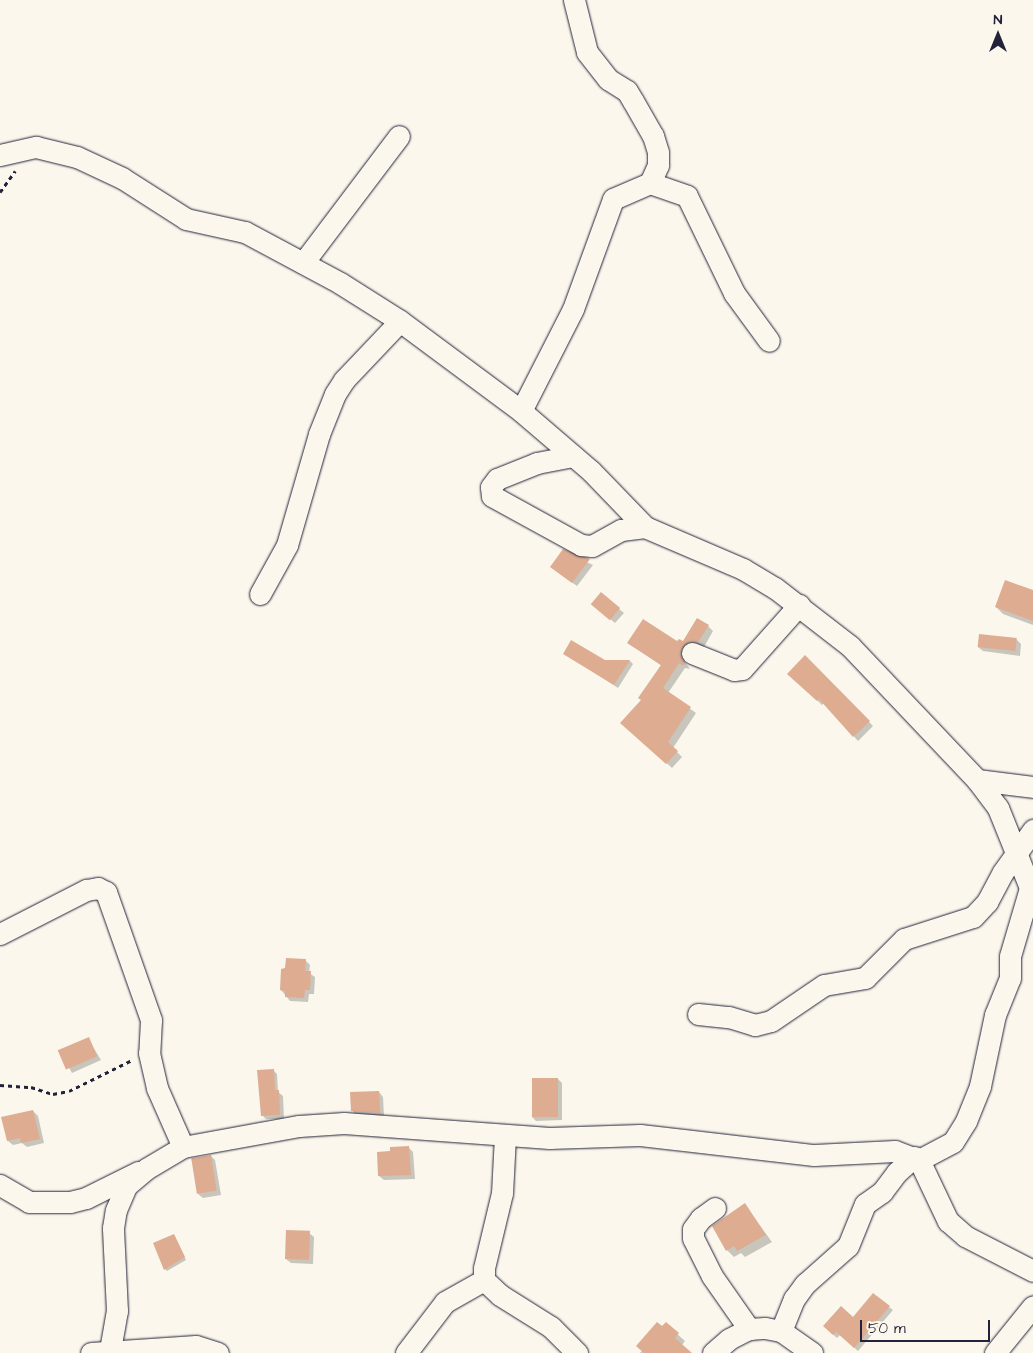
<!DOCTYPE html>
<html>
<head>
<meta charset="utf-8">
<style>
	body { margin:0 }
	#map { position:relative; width:1033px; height:1353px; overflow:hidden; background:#fbf7ec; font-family:"Architects Daughter",sans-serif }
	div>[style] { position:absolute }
	.shadow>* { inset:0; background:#0003 }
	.building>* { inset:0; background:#deac90; transform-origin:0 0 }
	.path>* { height:3px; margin-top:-1.5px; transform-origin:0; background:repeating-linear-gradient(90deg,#22223b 0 4px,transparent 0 8px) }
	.roads { filter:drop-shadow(0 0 1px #22223b) drop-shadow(0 0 1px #22223b) }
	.minor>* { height:21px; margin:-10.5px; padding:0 10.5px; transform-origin:10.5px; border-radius:10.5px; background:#fbf7ec }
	span { translate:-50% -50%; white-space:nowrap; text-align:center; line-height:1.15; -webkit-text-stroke:4px #fbf7ec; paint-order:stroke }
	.north { position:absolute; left:973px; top:10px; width:50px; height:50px; -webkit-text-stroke:4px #fbf7ec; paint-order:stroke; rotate:0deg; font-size:14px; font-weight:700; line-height:20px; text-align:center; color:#22223b }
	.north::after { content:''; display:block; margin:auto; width:18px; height:22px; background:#22223b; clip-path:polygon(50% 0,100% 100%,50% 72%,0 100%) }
	.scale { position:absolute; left:860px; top:1320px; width:130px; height:22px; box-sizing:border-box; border:2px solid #22223b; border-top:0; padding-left:6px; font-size:15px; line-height:18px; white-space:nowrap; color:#22223b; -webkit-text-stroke:4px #fbf7ec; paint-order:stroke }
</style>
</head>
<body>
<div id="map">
	<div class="shadow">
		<div style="clip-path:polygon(563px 551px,593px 565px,577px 586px,556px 571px)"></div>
		<div style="clip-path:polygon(1033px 592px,1033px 625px,1003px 614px,996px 607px)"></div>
		<div style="clip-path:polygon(597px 608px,619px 609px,624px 613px,615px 623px)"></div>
		<div style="clip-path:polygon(708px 626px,713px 631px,704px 647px,686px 653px,685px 662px,690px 669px,685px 668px,668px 693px,696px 713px,673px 748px,682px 757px,672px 768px,627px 728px,662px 666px,629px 643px,684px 643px)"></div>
		<div style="clip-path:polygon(1017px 640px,1021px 644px,1020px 656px,983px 651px,978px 647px)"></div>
		<div style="clip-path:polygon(565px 654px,604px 661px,630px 661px,633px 664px,618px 688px)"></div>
		<div style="clip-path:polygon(805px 657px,873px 726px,858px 741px,824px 703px,822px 705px,789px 674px)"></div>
		<div style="clip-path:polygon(305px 960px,310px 965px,309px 973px,315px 977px,314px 994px,309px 994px,308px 1002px,290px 1001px,281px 990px)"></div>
		<div style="clip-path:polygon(88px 1039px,101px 1060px,72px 1073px,60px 1052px)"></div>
		<div style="clip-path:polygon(273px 1070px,277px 1074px,278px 1092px,283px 1096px,284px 1119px,266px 1119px,262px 1115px)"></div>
		<div style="clip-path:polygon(558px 1079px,562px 1083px,562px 1120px,536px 1121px,532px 1117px)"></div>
		<div style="clip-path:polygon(379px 1092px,383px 1097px,384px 1117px,356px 1115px,352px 1110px)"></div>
		<div style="clip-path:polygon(33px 1111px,38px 1116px,44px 1143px,27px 1147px,22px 1143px,13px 1145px,8px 1141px)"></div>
		<div style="clip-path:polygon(408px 1147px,413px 1152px,415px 1179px,384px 1180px,379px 1176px,392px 1153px)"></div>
		<div style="clip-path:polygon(211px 1156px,215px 1160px,221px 1195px,203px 1198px,198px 1194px)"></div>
		<div style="clip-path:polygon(745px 1205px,772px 1242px,745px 1257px,741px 1253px,734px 1257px,727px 1250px)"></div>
		<div style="clip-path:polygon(309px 1233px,314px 1237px,313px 1264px,291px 1263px,286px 1259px)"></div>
		<div style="clip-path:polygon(174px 1235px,186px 1260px,167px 1271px,165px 1269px)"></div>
		<div style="clip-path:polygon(889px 1307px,893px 1310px,858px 1351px,840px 1335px,837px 1338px,828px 1330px)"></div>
		<div style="clip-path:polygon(666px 1324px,685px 1341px,682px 1345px,690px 1353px,640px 1353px)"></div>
	</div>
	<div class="building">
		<div style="clip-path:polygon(563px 549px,590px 559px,572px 583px,550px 567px)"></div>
		<div style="clip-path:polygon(1005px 580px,1033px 590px,1033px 621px,995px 607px)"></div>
		<div style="left:601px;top:592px;width:25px;height:16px;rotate:40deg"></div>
		<div style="clip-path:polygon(697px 618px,709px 625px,698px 642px,690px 641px,681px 648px,680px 655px,685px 663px,683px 666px,679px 663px,663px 688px,691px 707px,668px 742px,678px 751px,666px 764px,620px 723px,641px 700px,638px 698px,661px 665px,627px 643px,643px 619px,677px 641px,679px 639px,683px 641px)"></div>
		<div style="left:979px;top:634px;width:38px;height:13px;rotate:6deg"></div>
		<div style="clip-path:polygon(571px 640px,605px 660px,630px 660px,614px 685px,563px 654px)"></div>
		<div style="clip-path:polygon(805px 655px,870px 721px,853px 737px,819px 699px,817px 701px,787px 674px)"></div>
		<div style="clip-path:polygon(286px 958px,306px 959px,305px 971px,311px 971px,310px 990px,305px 990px,304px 998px,285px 997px,285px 991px,280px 990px,281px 969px,285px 968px)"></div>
		<div style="left:89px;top:1037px;width:21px;height:34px;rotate:67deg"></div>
		<div style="clip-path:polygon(274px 1069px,275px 1090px,279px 1090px,280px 1115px,261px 1116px,257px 1070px)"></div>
		<div style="left:558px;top:1078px;width:39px;height:26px;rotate:90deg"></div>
		<div style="clip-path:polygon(379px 1091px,380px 1113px,351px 1111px,350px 1092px)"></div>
		<div style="clip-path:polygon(33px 1110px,40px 1139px,21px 1143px,20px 1138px,7px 1141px,1px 1117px)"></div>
		<div style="clip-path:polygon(409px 1146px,411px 1175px,378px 1176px,377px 1152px,390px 1151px,390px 1147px)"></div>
		<div style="left:211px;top:1155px;width:36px;height:20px;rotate:81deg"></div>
		<div style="clip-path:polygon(745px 1203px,766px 1235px,737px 1251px,734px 1246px,726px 1251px,712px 1226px)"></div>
		<div style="left:286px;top:1230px;width:24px;height:29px;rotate:2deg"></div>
		<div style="clip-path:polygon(174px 1234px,185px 1257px,164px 1270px,153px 1243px)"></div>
		<div style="clip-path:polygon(873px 1293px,890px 1306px,854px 1348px,836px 1332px,833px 1335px,823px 1326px,841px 1306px,853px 1317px)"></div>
		<div style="clip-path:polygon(657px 1322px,662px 1326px,666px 1322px,679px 1333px,675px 1338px,692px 1353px,644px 1353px,636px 1346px)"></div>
	</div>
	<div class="path">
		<div style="left:0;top:192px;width:26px;rotate:-54deg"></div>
		<div style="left:0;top:1085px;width:31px;rotate:4deg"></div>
		<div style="left:31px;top:1087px;width:23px;rotate:18deg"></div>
		<div style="left:53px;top:1094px;width:16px;rotate:-11deg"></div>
		<div style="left:69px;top:1091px;width:70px;rotate:-26.2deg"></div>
	</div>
	<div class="roads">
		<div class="minor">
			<div style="left:0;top:155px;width:37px;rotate:-13deg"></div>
			<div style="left:36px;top:147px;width:42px;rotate:13.7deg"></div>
			<div style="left:77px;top:157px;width:50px;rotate:25deg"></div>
			<div style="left:122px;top:178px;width:76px;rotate:32.6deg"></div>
			<div style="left:186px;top:219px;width:60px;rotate:12.4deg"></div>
			<div style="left:245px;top:232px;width:108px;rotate:28.2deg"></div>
			<div style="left:340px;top:283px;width:71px;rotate:32.3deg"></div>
			<div style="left:400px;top:321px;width:151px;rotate:36.6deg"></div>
			<div style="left:521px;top:411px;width:92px;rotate:40.6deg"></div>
			<div style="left:591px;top:471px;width:78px;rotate:46deg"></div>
			<div style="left:645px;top:527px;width:107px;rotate:23.2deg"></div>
			<div style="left:743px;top:569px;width:37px;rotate:31deg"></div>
			<div style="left:775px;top:588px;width:95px;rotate:37.7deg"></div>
			<div style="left:850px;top:646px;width:185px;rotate:46.5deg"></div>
			<div style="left:977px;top:780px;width:35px;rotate:53deg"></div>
			<div style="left:998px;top:808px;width:94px;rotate:68.1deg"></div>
			<div style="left:650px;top:183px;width:39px;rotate:19deg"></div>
			<div style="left:687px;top:196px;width:108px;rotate:64.1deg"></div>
			<div style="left:734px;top:293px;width:59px;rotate:53.9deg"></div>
			<div style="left:303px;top:263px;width:159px;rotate:-52.9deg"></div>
			<div style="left:521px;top:411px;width:114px;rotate:-63deg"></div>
			<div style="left:573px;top:309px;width:117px;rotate:-70deg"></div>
			<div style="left:613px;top:199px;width:40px;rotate:-23.4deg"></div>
			<div style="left:650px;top:183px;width:20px;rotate:-66deg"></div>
			<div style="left:658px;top:165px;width:13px;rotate:-90deg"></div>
			<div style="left:658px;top:152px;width:17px;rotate:-107deg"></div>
			<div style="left:653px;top:136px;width:40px;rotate:-119.7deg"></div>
			<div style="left:633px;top:101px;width:12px;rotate:-121deg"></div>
			<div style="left:627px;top:91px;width:22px;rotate:-148deg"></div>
			<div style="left:608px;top:79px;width:34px;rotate:-128deg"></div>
			<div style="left:587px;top:52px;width:54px;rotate:-104deg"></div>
			<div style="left:573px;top:456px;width:37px;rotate:169deg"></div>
			<div style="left:537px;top:463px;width:43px;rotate:158.2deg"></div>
			<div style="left:497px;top:479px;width:10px;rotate:127deg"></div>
			<div style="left:491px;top:487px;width:9px;rotate:84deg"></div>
			<div style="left:492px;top:496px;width:102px;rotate:28.8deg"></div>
			<div style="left:581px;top:545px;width:11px;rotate:5deg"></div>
			<div style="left:592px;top:546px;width:33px;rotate:-29deg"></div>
			<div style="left:621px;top:530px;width:24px;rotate:-7deg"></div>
			<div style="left:260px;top:594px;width:56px;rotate:-61.1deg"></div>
			<div style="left:287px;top:545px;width:116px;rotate:-73.9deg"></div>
			<div style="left:319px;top:434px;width:43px;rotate:-68.2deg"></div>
			<div style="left:335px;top:394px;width:17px;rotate:-57deg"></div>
			<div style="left:344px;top:380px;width:81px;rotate:-46.5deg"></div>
			<div style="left:692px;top:653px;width:45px;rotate:22deg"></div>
			<div style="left:734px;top:670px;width:8px;rotate:-7deg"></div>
			<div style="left:742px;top:669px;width:86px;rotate:-48.3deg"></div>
			<div style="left:977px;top:780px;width:56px;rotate:7.1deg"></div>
			<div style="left:0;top:934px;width:97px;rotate:-27.1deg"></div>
			<div style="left:86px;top:890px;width:12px;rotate:-9deg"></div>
			<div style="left:98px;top:888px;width:9px;rotate:27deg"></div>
			<div style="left:106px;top:892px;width:136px;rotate:70.6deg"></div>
			<div style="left:151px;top:1020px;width:33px;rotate:93deg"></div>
			<div style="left:149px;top:1053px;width:36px;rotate:77deg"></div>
			<div style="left:157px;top:1088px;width:64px;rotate:66.2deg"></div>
			<div style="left:698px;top:1014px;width:31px;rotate:6deg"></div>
			<div style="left:729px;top:1017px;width:27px;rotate:17deg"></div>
			<div style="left:755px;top:1025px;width:16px;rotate:-14deg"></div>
			<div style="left:771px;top:1021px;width:64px;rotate:-34.2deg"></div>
			<div style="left:824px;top:985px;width:42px;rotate:-9.7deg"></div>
			<div style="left:865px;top:978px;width:55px;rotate:-45deg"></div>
			<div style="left:904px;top:939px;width:72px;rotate:-17.7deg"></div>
			<div style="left:973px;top:917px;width:21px;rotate:-47deg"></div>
			<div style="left:987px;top:902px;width:34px;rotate:-62deg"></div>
			<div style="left:1003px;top:872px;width:52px;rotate:-54.5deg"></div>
			<div style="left:505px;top:1136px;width:57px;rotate:93deg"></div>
			<div style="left:502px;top:1193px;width:77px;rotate:103.5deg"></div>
			<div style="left:484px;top:1268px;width:12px;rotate:90deg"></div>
			<div style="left:484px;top:1280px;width:22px;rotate:43deg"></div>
			<div style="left:500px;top:1295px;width:60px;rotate:32.1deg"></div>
			<div style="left:551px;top:1327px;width:37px;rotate:45deg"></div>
			<div style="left:919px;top:1160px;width:38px;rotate:-28deg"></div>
			<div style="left:953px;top:1142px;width:25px;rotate:-58deg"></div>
			<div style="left:966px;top:1121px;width:38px;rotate:-68deg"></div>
			<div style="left:980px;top:1086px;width:73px;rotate:-78.1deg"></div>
			<div style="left:995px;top:1015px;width:40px;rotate:-68deg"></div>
			<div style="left:1010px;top:978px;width:22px;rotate:-90deg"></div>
			<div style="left:1010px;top:956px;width:71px;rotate:-73.6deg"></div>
			<div style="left:0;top:1185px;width:34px;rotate:30deg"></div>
			<div style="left:29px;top:1202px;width:41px"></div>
			<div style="left:70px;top:1202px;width:16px;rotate:-14deg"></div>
			<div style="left:86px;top:1198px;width:58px;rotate:-26.6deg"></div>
			<div style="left:715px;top:1208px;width:17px;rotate:144deg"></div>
			<div style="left:701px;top:1218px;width:14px;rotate:126deg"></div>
			<div style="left:693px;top:1229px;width:9px;rotate:90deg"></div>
			<div style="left:693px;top:1238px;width:42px;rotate:63.4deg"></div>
			<div style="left:712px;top:1276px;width:65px;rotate:55.1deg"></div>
			<div style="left:781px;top:1331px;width:35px;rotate:-68deg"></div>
			<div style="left:794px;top:1299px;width:19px;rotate:-54deg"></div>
			<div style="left:805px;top:1284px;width:57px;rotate:-41.5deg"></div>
			<div style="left:848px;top:1246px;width:45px;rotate:-68deg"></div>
			<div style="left:865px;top:1204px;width:21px;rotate:-35deg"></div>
			<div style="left:882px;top:1192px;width:25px;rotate:-53deg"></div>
			<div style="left:897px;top:1172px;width:23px;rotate:-41deg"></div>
			<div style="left:110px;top:1350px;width:40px;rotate:-80deg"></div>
			<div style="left:117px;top:1311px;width:83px;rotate:-92.8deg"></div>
			<div style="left:113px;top:1228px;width:18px;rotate:-81deg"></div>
			<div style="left:116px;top:1210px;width:26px;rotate:-67deg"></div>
			<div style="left:126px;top:1186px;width:26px;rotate:-40deg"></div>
			<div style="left:146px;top:1169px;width:43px;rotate:-30.7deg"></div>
			<div style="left:183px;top:1147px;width:118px;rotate:-10.3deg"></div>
			<div style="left:299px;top:1126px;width:45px;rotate:-3.8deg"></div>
			<div style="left:344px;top:1123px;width:206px;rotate:4.2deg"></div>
			<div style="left:549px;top:1138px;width:91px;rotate:-1.9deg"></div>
			<div style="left:640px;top:1135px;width:175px;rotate:6.6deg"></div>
			<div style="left:814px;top:1155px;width:81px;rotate:-2.8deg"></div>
			<div style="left:895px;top:1151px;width:26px;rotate:21deg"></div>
			<div style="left:919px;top:1160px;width:68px;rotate:64.6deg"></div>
			<div style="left:948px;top:1221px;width:23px;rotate:41deg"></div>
			<div style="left:965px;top:1236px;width:76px;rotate:27.2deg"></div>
			<div style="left:91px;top:1353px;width:105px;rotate:-3.8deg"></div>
			<div style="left:196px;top:1346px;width:23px;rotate:18deg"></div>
			<div style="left:406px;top:1353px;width:64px;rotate:-52.6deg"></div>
			<div style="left:445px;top:1302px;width:45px;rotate:-29.4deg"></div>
			<div style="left:713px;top:1353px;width:21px;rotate:-41deg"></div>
			<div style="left:729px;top:1339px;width:22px;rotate:-27deg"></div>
			<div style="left:749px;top:1329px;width:16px;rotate:-4deg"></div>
			<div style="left:765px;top:1328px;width:16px;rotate:11deg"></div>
			<div style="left:781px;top:1331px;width:38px;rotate:35deg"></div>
			<div style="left:995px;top:1353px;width:60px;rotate:-51deg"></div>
		</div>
	</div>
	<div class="north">N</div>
	<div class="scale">50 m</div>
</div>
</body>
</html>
